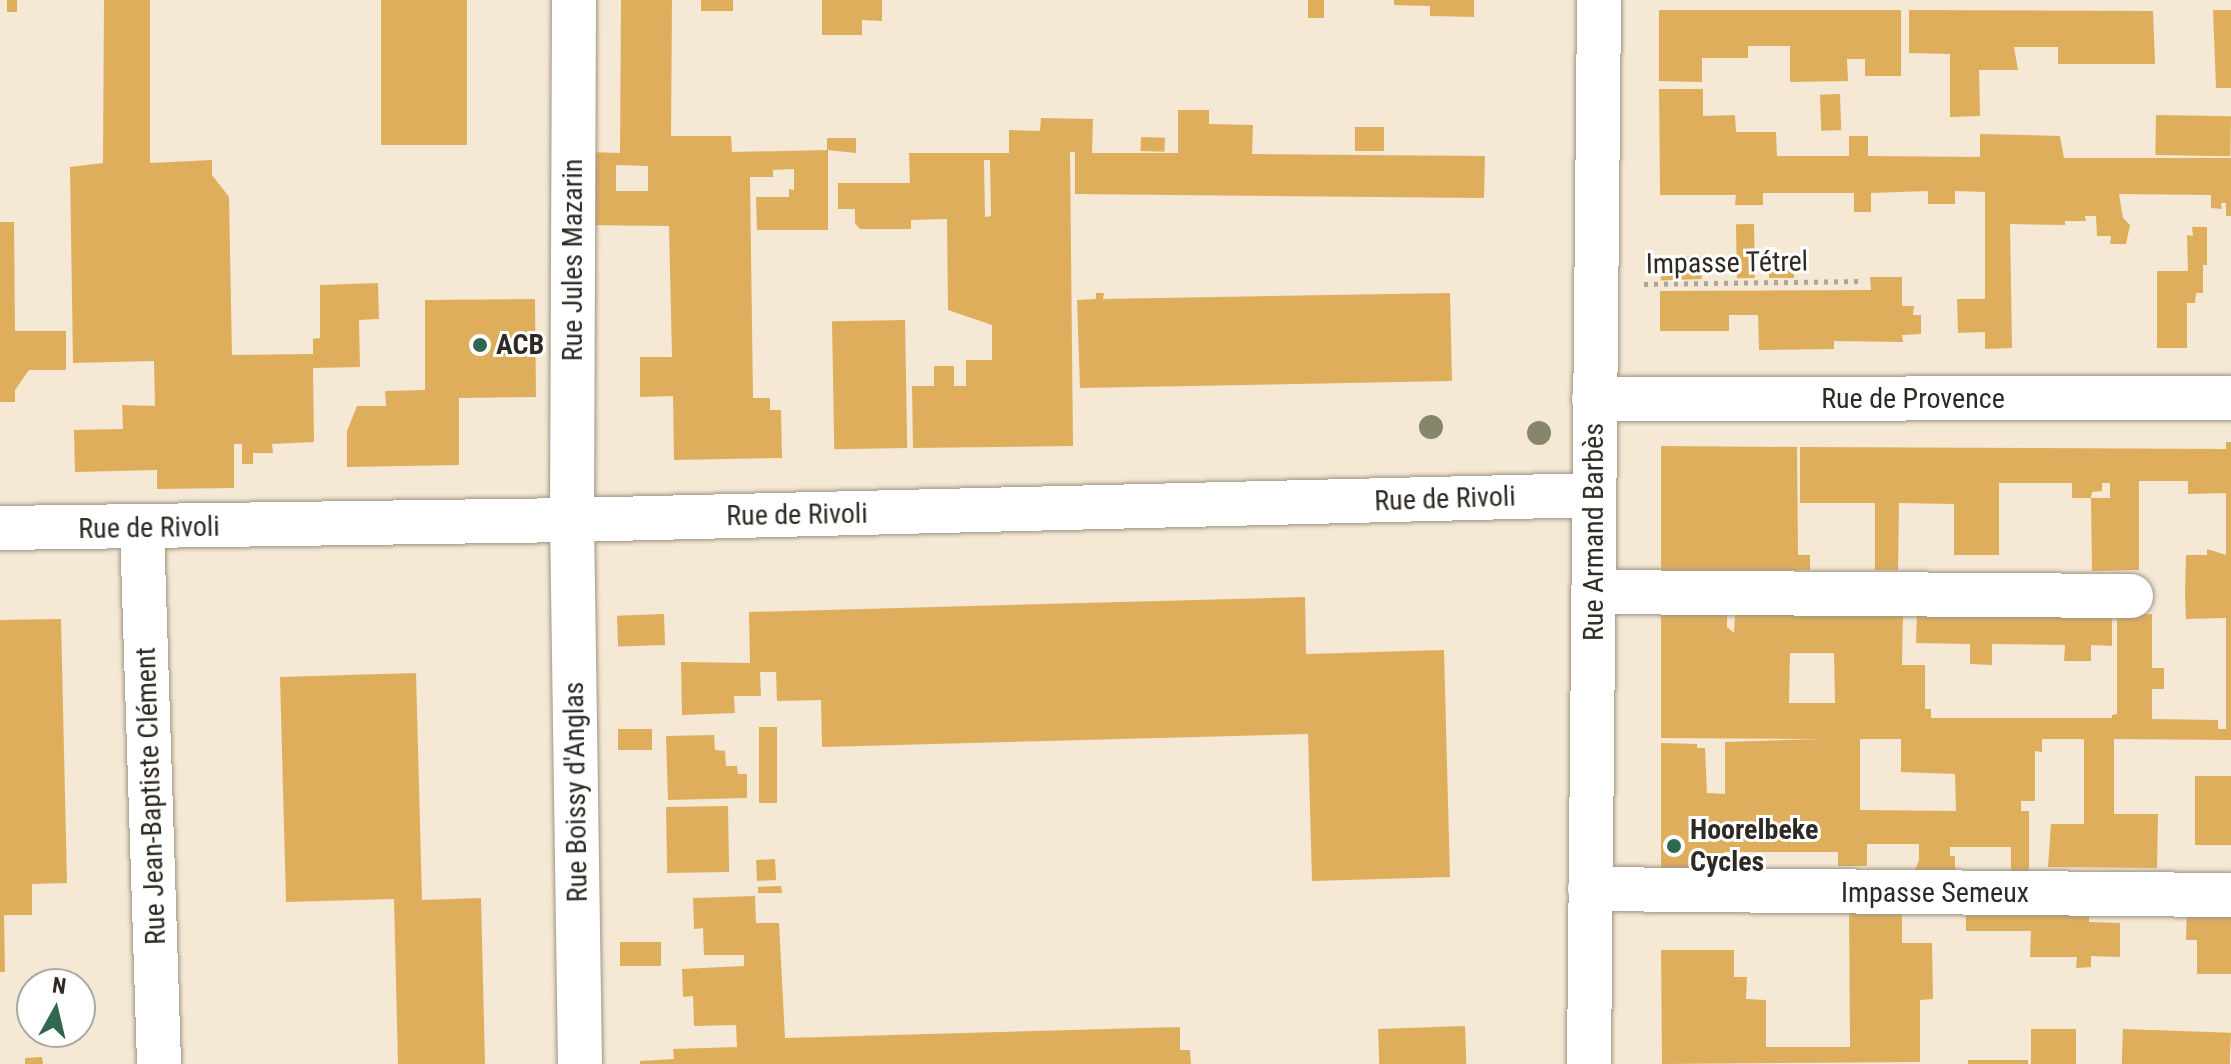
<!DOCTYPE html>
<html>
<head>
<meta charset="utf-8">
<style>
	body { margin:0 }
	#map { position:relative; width:2231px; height:1064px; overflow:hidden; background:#f5e8d5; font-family:"Roboto Condensed",sans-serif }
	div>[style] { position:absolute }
	.building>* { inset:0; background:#dfae5d; transform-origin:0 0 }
	.path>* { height:5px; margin-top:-2.5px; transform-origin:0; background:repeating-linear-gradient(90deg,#b0a697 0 4px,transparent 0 10px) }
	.roads { filter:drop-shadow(0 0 2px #9f9481) drop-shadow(0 0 2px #9f9481) }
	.minor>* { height:44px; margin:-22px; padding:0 22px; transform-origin:22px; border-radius:22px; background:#fff }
	.trees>* { width:24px; height:24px; margin:-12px; border-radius:50%; background:#85866a }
	.dots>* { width:22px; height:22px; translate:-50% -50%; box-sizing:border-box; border:4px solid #fff; border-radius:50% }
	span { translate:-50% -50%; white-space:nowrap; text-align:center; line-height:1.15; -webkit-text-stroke:6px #fff; paint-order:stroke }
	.street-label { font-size:28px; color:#2e2922 }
	.poi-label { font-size:28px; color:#2e2922; font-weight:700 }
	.left { translate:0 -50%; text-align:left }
	.north { position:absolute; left:16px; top:968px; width:80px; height:80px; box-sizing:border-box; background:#fff; border:2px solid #aba9a7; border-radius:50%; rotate:8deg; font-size:22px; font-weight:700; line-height:32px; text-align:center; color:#2e2922 }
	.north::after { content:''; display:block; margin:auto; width:28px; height:36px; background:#30674e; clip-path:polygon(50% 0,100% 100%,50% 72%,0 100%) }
</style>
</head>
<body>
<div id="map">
	<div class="building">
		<div style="left:7px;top:0;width:10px;height:12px"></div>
		<div style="clip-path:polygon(104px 0,150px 0,150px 163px,212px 160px,212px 175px,229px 197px,232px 355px,313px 354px,313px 339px,320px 338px,320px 285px,378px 283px,379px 319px,359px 320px,360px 367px,313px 368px,314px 442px,272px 444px,273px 453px,253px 453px,253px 464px,242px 464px,242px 444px,234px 444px,234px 488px,157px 489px,157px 470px,75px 472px,74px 430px,123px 429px,122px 405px,155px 406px,154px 361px,73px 363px,70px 167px,103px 163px)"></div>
		<div style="left:381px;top:0;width:86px;height:145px"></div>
		<div style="clip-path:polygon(evenodd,621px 0,672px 0,671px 136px,731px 136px,732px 152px,828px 150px,828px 230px,757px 230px,756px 197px,789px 197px,789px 189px,794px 190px,794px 169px,773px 170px,773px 177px,750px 177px,753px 398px,770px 398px,770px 410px,781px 410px,782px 458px,674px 460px,673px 396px,640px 397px,640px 357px,672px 357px,669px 226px,584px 225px,585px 152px,620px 153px,621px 0,616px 165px,648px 166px,648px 191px,616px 191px,616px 165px)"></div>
		<div style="left:701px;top:0;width:32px;height:11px"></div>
		<div style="clip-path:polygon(822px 0,882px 0,882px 21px,862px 20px,862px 35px,822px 35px)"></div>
		<div style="left:1308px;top:0;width:16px;height:18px"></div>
		<div style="clip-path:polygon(1394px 0,1474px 0,1474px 17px,1430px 16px,1430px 6px,1394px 5px)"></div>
		<div style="clip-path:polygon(1659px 10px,1901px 10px,1901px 76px,1865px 76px,1865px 59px,1847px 59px,1848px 81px,1790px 82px,1790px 46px,1748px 46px,1748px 58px,1702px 58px,1702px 82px,1659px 81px)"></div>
		<div style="clip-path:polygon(1909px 10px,2153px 11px,2155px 64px,2058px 64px,2058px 47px,2014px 47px,2018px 70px,1979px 70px,1980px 116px,1950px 117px,1950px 54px,1909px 53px)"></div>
		<div style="clip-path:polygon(2213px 10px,2231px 10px,2231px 88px,2216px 88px)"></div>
		<div style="clip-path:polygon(1659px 89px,1703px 89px,1703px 116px,1735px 115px,1736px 132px,1776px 132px,1777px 156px,1849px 156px,1849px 136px,1868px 136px,1868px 156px,1980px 157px,1980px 134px,2060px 136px,2064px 158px,2231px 158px,2231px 216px,2226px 216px,2226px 203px,2221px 203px,2222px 209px,2211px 208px,2211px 195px,2119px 194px,2123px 218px,2130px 225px,2126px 244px,2110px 244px,2111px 236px,2097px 236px,2096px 216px,2085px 216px,2086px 221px,2065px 221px,2065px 225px,2010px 224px,2012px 348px,1985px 349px,1985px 332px,1958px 333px,1957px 299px,1985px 299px,1985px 192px,1955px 191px,1955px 204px,1928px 204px,1928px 191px,1871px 193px,1871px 212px,1854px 212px,1854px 193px,1763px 193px,1763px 205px,1735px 205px,1736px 195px,1660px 195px)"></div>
		<div style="left:1840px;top:94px;width:36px;height:20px;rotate:88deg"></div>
		<div style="clip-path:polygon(evenodd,1178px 110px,1209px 110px,1209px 124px,1253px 125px,1252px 154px,1485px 156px,1484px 198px,1075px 194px,1075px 152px,1070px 152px,1073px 446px,913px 448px,912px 386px,934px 386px,934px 366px,954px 366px,954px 386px,966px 386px,966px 360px,992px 360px,992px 325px,948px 310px,947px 219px,911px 220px,911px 229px,860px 229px,855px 223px,855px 209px,838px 209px,838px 183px,910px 183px,909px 153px,1009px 153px,1009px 130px,1040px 131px,1041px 118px,1093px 119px,1092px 153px,1178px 153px,1178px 110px,984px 160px,990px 160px,991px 216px,985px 217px,984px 160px)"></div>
		<div style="left:2156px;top:115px;width:75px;height:40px;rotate:1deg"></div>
		<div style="left:1355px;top:127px;width:29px;height:24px"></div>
		<div style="left:1141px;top:137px;width:24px;height:14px;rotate:2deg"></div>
		<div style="clip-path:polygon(827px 138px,856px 138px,856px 153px,827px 150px)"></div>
		<div style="clip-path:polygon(0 222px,14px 222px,15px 331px,66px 331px,66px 370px,29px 370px,15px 390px,15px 402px,0 402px)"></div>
		<div style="left:1754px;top:224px;width:54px;height:18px;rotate:89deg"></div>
		<div style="clip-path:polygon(2192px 227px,2207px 227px,2207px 265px,2203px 265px,2203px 293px,2196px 293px,2195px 303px,2187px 303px,2187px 348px,2157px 348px,2157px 271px,2188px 271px,2187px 235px,2193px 236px)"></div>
		<div style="left:1701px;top:256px;width:23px;height:41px;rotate:88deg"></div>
		<div style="left:1794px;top:260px;width:18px;height:25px;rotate:90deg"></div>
		<div style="clip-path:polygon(1870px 277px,1902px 277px,1902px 306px,1914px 306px,1913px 315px,1921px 315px,1921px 334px,1902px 335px,1903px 342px,1834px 341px,1834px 349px,1759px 350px,1758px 315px,1729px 315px,1729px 331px,1660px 331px,1660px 291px,1871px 290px)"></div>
		<div style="clip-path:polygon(1096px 293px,1104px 293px,1103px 299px,1450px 293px,1452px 381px,1080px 388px,1077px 300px,1096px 299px)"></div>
		<div style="clip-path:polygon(535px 299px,536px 397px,459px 398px,459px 465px,347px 467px,347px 431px,357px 406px,386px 406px,385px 391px,425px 390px,425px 300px)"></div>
		<div style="left:905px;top:320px;width:128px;height:73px;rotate:89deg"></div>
		<div style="clip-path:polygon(evenodd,2226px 442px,2231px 442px,2231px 740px,2114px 739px,2114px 814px,2158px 814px,2157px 868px,2048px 867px,2051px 824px,2084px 824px,2084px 739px,2042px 739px,2042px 752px,2035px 751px,2035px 801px,2021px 801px,2021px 811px,2029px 811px,2029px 885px,2011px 886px,2011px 847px,1950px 847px,1950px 856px,1955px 856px,1955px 885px,1909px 885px,1919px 860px,1919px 844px,1867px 844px,1867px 866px,1838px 866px,1838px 852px,1724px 852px,1725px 884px,1661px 883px,1661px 743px,1697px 744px,1697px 748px,1705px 748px,1707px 793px,1725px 794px,1725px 742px,1821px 739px,1661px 738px,1661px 613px,1727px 613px,1727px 627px,1734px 633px,1735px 613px,1903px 613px,1902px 665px,1925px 665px,1925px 709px,1931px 709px,1931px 718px,2112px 718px,2112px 715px,2117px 714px,2117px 614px,2152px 614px,2152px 668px,2164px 668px,2164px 689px,2152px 689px,2152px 719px,2218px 720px,2218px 729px,2226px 729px,2226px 618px,2186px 619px,2185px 595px,2186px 555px,2207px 555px,2207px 549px,2226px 555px,2226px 493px,2188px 494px,2188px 481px,2139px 481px,2139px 570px,2092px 571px,2091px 498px,2110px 498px,2110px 483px,2102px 483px,2102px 491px,2092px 492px,2091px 498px,2072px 498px,2072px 483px,1999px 483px,1999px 555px,1954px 555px,1954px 504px,1899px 503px,1898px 570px,1875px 570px,1875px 503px,1800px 503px,1800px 447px,2226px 449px,2226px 442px,1790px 653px,1834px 653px,1835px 703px,1789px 703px,1790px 653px,2226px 442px,1860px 739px,1901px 739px,1901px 772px,1955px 774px,1956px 811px,1860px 810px,1860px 739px)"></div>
		<div style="clip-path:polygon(1661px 446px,1797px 447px,1798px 555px,1810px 555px,1810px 570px,1661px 570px)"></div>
		<div style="clip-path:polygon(1305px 597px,1306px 654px,1444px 650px,1450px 877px,1312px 881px,1308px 734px,822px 747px,821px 700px,777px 701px,776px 672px,760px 672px,761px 696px,734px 696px,735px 713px,682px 715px,681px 662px,750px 663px,749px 612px)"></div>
		<div style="left:664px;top:614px;width:31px;height:47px;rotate:88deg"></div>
		<div style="clip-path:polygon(1917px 614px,2112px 614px,2112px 646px,2091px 645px,2091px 661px,2064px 661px,2065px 645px,1992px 644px,1992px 665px,1970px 664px,1970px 644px,1916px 643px)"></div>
		<div style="clip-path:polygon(61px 619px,67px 883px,32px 884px,32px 915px,4px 915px,5px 972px,0 972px,0 620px)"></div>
		<div style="clip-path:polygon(416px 673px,422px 900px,481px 898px,485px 1064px,398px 1064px,394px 899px,286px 902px,280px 677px)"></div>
		<div style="left:759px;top:727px;width:18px;height:76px"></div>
		<div style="left:618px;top:729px;width:34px;height:21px"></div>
		<div style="clip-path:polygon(714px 735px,715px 750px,725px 751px,726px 766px,737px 766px,738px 774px,747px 774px,747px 798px,668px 800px,666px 736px)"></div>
		<div style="left:2195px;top:776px;width:36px;height:69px"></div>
		<div style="left:728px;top:806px;width:66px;height:62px;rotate:89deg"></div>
		<div style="left:775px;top:859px;width:21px;height:19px;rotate:87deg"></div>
		<div style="clip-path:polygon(781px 886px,782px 893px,758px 893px,758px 887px)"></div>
		<div style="clip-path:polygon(755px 896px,756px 923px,779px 923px,785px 1038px,1180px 1027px,1180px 1050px,1190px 1050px,1191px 1064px,640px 1064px,640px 1061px,674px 1059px,673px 1049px,737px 1047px,736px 1025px,694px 1026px,693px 996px,683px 997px,682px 969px,744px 966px,744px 955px,704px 955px,703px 928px,694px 929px,693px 898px)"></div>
		<div style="clip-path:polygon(1902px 905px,1902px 943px,1932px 943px,1933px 999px,1920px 1000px,1920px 1062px,1662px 1064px,1661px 950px,1734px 950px,1734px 977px,1747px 977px,1746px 999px,1766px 1000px,1766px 1047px,1850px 1047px,1849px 906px)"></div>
		<div style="clip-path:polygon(1966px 906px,2089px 906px,2089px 922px,2120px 923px,2120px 957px,2091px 956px,2091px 967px,2076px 968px,2077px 957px,2030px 957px,2031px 931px,1966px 931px)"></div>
		<div style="clip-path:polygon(2187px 907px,2231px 907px,2231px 974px,2197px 974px,2197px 940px,2186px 940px)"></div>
		<div style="left:661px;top:942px;width:24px;height:41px;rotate:90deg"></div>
		<div style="left:1465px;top:1026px;width:38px;height:87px;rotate:88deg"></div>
		<div style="left:2031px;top:1029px;width:45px;height:35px"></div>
		<div style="left:2123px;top:1029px;width:108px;height:35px;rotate:2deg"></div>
		<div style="clip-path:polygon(42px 1057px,43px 1064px,25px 1064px,25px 1058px)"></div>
		<div style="left:1968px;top:1060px;width:60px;height:4px"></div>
	</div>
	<div class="path">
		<div style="left:1644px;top:284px;width:215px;rotate:-0.8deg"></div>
	</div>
	<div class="roads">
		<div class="minor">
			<div style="left:574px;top:0;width:520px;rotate:90.22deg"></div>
			<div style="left:572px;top:520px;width:544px;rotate:89.16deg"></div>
			<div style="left:1594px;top:399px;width:637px;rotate:-0.09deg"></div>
			<div style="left:0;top:528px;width:572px;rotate:-0.8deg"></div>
			<div style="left:572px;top:520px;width:1022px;rotate:-1.4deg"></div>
			<div style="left:142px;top:528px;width:536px;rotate:88.18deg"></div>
			<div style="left:1593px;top:592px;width:538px;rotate:0.43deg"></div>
			<div style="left:1590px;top:889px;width:641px;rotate:0.54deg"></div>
			<div style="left:1589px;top:1064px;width:1064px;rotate:-89.46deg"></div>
		</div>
	</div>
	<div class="trees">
		<div style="left:1431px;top:427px"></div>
		<div style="left:1539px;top:433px"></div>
	</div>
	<div class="dots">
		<div style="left:480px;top:345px;background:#30674e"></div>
		<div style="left:1674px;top:846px;background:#30674e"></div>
	</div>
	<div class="street-label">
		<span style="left:573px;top:260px;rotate:-90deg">Rue Jules Mazarin</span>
		<span style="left:1727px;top:263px;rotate:-1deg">Impasse Tétrel</span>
		<span style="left:1913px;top:399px">Rue de Provence</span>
		<span style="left:1445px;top:499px;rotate:-2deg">Rue de Rivoli</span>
		<span style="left:797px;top:515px;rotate:-1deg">Rue de Rivoli</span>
		<span style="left:149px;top:528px;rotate:-1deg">Rue de Rivoli</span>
		<span style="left:1594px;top:532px;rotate:-90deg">Rue Armand Barbès</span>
		<span style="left:576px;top:792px;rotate:-91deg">Rue Boissy d'Anglas</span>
		<span style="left:151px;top:796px;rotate:-92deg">Rue Jean-Baptiste Clément</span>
		<span style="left:1935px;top:893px">Impasse Semeux</span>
	</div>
	<div class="poi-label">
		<span class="left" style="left:496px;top:345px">ACB</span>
		<span class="left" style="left:1690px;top:846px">Hoorelbeke<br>Cycles</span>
	</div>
	<div class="north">N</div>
</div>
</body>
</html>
